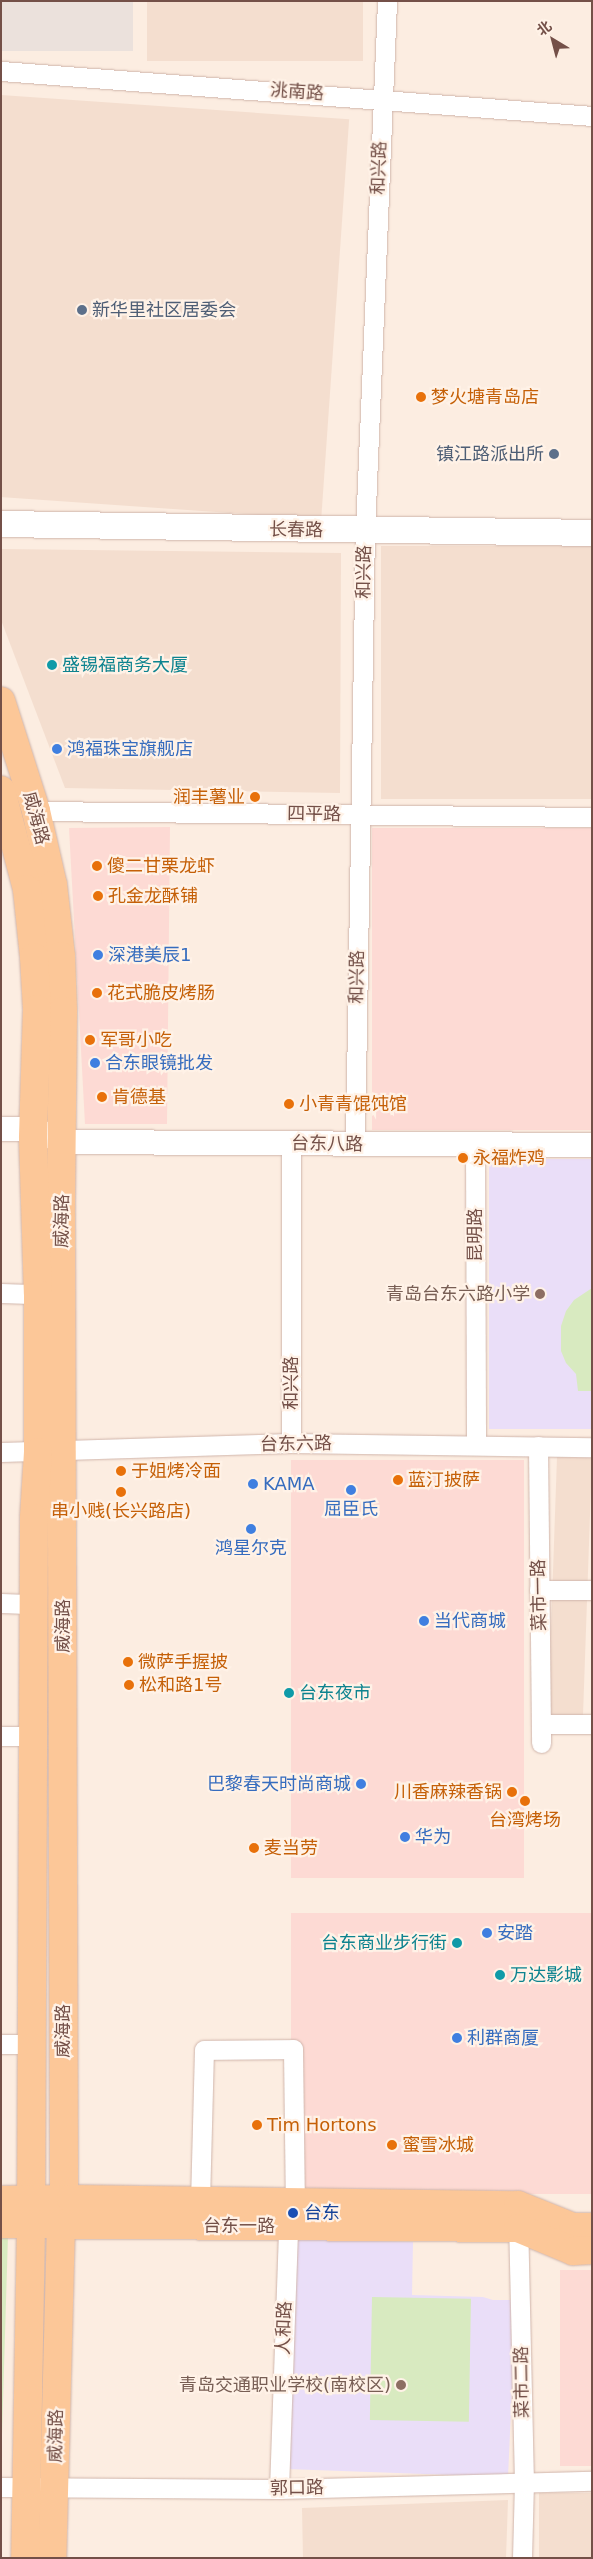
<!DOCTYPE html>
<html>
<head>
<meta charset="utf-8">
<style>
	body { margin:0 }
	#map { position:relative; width:593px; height:2559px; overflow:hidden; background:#fcede1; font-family:"DejaVu Sans","Noto Sans SC",sans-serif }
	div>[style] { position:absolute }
	.residential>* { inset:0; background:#f4decf; transform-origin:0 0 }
	.commercial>* { inset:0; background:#fddad4; transform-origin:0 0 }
	.industrial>* { inset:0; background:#ebe1dc; transform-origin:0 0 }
	.education>* { inset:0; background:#eadef8; transform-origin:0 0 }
	.green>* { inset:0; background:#d8eac0; transform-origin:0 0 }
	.roads { filter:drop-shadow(0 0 1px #d0b5ab) drop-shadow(0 0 1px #d0b5ab) }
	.minor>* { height:19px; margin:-9.5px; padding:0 9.5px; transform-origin:9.5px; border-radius:9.5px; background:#fff }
	.tertiary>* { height:24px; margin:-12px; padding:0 12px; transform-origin:12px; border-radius:12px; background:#fff }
	.secondary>* { height:26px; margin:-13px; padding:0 13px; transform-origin:13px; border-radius:13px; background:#fff }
	.primary>* { height:28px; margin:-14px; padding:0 14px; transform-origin:14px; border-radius:14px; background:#fcc798 }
	.dots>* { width:14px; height:14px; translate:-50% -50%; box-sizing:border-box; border:2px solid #fff2e7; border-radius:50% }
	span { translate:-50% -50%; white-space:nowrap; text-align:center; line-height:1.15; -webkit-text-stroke:4.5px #fff2e7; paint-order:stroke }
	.street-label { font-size:18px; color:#745048 }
	.service-label { font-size:18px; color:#4e5e75 }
	.left { translate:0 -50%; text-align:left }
	.right { translate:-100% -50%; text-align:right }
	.food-label { font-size:18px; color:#c56008 }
	.culture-label { font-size:18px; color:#0d838f }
	.shop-label { font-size:18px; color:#366cbe }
	.education-label { font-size:18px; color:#785e54 }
	.transit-label { font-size:18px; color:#164399 }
	.frame { position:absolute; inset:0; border:2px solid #745048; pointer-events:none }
	.north { position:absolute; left:528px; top:15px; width:50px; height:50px; -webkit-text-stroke:4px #fff2e7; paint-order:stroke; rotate:323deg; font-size:14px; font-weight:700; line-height:20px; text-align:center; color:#745048 }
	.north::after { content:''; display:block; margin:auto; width:18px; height:22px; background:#745048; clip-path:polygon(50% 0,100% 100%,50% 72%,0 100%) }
</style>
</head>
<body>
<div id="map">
	<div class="residential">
		<div style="left:147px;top:1px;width:216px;height:60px"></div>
		<div style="left:1px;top:95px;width:349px;height:401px;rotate:4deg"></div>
		<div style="left:592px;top:546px;width:253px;height:211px;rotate:90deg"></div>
		<div style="clip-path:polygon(1px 549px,341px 553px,340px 793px,65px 788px,1px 620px)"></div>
		<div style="left:557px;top:1457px;width:35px;height:261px;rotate:2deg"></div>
		<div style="left:592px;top:2493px;width:65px;height:53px;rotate:90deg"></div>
		<div style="clip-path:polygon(508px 2500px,506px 2558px,303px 2558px,302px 2508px)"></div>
	</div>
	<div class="commercial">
		<div style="clip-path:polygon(170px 827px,167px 1124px,85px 1124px,69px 828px)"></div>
		<div style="left:372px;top:828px;width:220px;height:302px"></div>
		<div style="left:524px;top:1460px;width:418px;height:233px;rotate:90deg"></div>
		<div style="left:592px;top:1913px;width:281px;height:301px;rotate:90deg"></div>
		<div style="left:560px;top:2270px;width:32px;height:196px"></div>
	</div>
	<div class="industrial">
		<div style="left:1px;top:1px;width:132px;height:50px"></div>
	</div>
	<div class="education">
		<div style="left:489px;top:1159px;width:103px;height:270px"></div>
		<div style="clip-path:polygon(296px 2239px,413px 2242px,412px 2295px,483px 2297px,493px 2300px,516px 2300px,508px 2477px,286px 2469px)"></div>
	</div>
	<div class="green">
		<div style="clip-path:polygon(592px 1288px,592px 1391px,578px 1391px,576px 1374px,566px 1363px,561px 1351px,561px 1326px,566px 1311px,574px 1300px)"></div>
		<div style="clip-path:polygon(1px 2235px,8px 2235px,1px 2468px)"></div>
		<div style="left:372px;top:2297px;width:99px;height:123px;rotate:1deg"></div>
	</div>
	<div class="roads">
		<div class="minor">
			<div style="left:1px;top:71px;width:593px;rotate:4.35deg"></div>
			<div style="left:36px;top:811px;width:556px;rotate:0.62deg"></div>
			<div style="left:355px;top:1144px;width:613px;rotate:-89.07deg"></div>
			<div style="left:365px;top:531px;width:530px;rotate:-87.62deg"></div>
			<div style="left:475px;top:1144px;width:301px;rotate:89.8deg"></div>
			<div style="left:1px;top:1293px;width:37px;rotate:2deg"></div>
			<div style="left:291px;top:1443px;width:300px;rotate:-90deg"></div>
			<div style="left:538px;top:1446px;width:297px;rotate:89.4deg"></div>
			<div style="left:1px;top:1452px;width:290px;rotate:-1.8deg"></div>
			<div style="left:291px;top:1443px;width:301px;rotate:0.8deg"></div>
			<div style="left:539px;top:1590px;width:53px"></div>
			<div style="left:1px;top:1603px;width:33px;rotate:2deg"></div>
			<div style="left:541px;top:1724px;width:51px"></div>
			<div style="left:1px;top:1736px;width:32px"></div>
			<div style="left:1px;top:2044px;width:31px"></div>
			<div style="left:200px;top:2202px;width:152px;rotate:-88.5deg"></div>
			<div style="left:204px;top:2050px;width:89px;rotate:-0.6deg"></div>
			<div style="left:293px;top:2049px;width:155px;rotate:89.3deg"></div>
			<div style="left:518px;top:2219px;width:263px;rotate:88.7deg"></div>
			<div style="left:524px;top:2482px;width:76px;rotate:91.5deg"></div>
			<div style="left:1px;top:2487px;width:278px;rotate:0.4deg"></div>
			<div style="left:279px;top:2489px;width:313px;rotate:-1.5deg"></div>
			<div style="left:279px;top:2489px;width:263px;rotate:-88deg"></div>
		</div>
		<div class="tertiary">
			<div style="left:1px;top:1129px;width:33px"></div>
			<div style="left:34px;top:1129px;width:32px;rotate:24deg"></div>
			<div style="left:63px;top:1142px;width:529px;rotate:0.32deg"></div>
		</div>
		<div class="secondary">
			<div style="left:1px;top:524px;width:591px;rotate:0.87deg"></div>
		</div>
		<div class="primary">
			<div style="left:1px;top:701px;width:115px;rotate:72.3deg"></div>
			<div style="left:36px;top:811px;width:76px;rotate:77.1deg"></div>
			<div style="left:53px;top:885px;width:71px;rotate:83.6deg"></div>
			<div style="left:61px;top:956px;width:55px;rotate:87.9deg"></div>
			<div style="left:63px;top:1011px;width:207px;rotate:90.6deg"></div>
			<div style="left:61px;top:1218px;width:981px;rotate:89.82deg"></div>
			<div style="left:64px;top:2199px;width:26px;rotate:97deg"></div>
			<div style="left:61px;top:2225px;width:333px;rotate:91.5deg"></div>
			<div style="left:1px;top:790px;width:102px;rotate:75.3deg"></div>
			<div style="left:27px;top:889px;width:68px;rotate:84.1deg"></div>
			<div style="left:34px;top:957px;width:52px;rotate:86.7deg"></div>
			<div style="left:37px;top:1009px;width:129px;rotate:91.8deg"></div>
			<div style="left:33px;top:1138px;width:156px;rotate:88.2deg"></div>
			<div style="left:38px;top:1294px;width:158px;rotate:90deg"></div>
			<div style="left:38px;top:1452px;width:66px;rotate:93.5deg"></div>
			<div style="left:34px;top:1518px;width:707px;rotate:90.24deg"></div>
			<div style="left:31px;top:2225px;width:333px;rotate:91deg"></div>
			<div style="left:1px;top:2200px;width:70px;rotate:-0.8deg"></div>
			<div style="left:71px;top:2199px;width:447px;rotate:0.8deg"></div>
			<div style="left:518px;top:2205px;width:59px;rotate:21.8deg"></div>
			<div style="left:573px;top:2227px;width:19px"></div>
			<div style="left:1px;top:2224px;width:517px;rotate:0.44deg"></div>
			<div style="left:518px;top:2228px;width:60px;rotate:22.7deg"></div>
			<div style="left:573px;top:2251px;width:19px;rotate:-3deg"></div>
		</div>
	</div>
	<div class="dots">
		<div style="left:82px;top:310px;background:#5c6f8a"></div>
		<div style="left:421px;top:397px;background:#e8710a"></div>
		<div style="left:554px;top:454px;background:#5c6f8a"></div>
		<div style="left:52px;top:665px;background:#0f9aa8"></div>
		<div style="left:57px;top:749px;background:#3f7fe0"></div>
		<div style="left:255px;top:797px;background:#e8710a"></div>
		<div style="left:97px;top:866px;background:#e8710a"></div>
		<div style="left:98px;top:896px;background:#e8710a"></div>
		<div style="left:98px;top:955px;background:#3f7fe0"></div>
		<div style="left:97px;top:993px;background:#e8710a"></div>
		<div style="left:90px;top:1040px;background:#e8710a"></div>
		<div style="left:95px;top:1063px;background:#3f7fe0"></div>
		<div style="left:102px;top:1097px;background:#e8710a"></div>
		<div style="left:289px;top:1104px;background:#e8710a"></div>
		<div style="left:463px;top:1158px;background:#e8710a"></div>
		<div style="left:540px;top:1294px;background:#8d6e63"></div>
		<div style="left:121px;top:1471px;background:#e8710a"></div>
		<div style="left:398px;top:1480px;background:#e8710a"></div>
		<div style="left:253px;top:1484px;background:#3f7fe0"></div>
		<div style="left:351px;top:1490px;background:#3f7fe0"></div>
		<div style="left:121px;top:1492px;background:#e8710a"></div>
		<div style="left:251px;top:1529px;background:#3f7fe0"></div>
		<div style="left:424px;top:1621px;background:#3f7fe0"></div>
		<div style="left:128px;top:1662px;background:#e8710a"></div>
		<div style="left:129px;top:1685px;background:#e8710a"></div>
		<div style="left:289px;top:1693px;background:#0f9aa8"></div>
		<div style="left:361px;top:1784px;background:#3f7fe0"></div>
		<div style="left:512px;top:1792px;background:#e8710a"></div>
		<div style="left:525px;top:1801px;background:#e8710a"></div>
		<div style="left:405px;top:1837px;background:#3f7fe0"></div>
		<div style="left:254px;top:1848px;background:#e8710a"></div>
		<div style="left:487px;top:1933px;background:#3f7fe0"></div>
		<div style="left:457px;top:1943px;background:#0f9aa8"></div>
		<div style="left:500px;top:1975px;background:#0f9aa8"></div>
		<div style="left:457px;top:2038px;background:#3f7fe0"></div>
		<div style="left:257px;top:2125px;background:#e8710a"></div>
		<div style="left:392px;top:2145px;background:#e8710a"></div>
		<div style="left:293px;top:2213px;background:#1a4fb4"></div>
		<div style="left:401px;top:2385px;background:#8d6e63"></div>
	</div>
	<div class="street-label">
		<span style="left:297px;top:92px;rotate:4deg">洮南路</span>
		<span style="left:379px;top:168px;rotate:-88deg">和兴路</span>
		<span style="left:296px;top:530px;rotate:1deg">长春路</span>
		<span style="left:364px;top:572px;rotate:-89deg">和兴路</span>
		<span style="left:314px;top:814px;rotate:1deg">四平路</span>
		<span style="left:36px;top:818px;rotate:75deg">威海路</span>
		<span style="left:357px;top:977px;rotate:-89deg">和兴路</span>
		<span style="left:327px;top:1144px;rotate:1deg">台东八路</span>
		<span style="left:62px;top:1221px;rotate:-89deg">威海路</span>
		<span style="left:475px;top:1235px;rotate:-90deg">昆明路</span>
		<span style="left:291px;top:1383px;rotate:-90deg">和兴路</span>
		<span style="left:296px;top:1444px;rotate:-1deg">台东六路</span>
		<span style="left:539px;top:1595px;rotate:-91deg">菜市一路</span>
		<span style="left:63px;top:1626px;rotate:-90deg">威海路</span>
		<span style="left:63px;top:2031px;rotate:-90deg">威海路</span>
		<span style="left:239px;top:2226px">台东一路</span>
		<span style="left:284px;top:2328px;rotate:-88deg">人和路</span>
		<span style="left:522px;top:2382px;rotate:-91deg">菜市二路</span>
		<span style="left:56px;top:2436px;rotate:-89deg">威海路</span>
		<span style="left:297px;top:2488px;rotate:-1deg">郭口路</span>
	</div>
	<div class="service-label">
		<span class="left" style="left:92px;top:310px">新华里社区居委会</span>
		<span class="right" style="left:544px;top:454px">镇江路派出所</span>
	</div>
	<div class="food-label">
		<span class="left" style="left:431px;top:397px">梦火塘青岛店</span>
		<span class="right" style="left:245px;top:797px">润丰薯业</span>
		<span class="left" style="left:107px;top:866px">傻二甘栗龙虾</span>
		<span class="left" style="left:108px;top:896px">孔金龙酥铺</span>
		<span class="left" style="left:107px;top:993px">花式脆皮烤肠</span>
		<span class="left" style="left:100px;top:1040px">军哥小吃</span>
		<span class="left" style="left:112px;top:1097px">肯德基</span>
		<span class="left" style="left:299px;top:1104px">小青青馄饨馆</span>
		<span class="left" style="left:473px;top:1158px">永福炸鸡</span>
		<span class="left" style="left:131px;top:1471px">于姐烤冷面</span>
		<span class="left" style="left:408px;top:1480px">蓝汀披萨</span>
		<span style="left:121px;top:1511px">串小贱(长兴路店)</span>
		<span class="left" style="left:138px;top:1662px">微萨手握披</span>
		<span class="left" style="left:139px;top:1685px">松和路1号</span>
		<span class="right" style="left:502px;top:1792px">川香麻辣香锅</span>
		<span style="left:525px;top:1820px">台湾烤场</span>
		<span class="left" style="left:264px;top:1848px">麦当劳</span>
		<span class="left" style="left:267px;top:2125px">Tim Hortons</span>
		<span class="left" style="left:402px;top:2145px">蜜雪冰城</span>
	</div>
	<div class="culture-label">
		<span class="left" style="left:62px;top:665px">盛锡福商务大厦</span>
		<span class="left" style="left:299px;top:1693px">台东夜市</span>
		<span class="right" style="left:447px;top:1943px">台东商业步行街</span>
		<span class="left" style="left:510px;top:1975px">万达影城</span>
	</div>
	<div class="shop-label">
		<span class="left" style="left:67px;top:749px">鸿福珠宝旗舰店</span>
		<span class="left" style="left:108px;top:955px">深港美辰1</span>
		<span class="left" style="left:105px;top:1063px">合东眼镜批发</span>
		<span class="left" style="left:263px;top:1484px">KAMA</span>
		<span style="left:351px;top:1509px">屈臣氏</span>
		<span style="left:251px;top:1548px">鸿星尔克</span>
		<span class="left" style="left:434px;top:1621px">当代商城</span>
		<span class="right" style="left:351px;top:1784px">巴黎春天时尚商城</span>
		<span class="left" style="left:415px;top:1837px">华为</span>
		<span class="left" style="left:497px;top:1933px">安踏</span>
		<span class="left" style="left:467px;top:2038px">利群商厦</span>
	</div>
	<div class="education-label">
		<span class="right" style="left:530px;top:1294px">青岛台东六路小学</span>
		<span class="right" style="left:391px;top:2385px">青岛交通职业学校(南校区)</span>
	</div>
	<div class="transit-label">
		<span class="left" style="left:304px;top:2213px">台东</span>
	</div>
	<div class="frame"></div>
	<div class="north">北</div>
</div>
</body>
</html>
